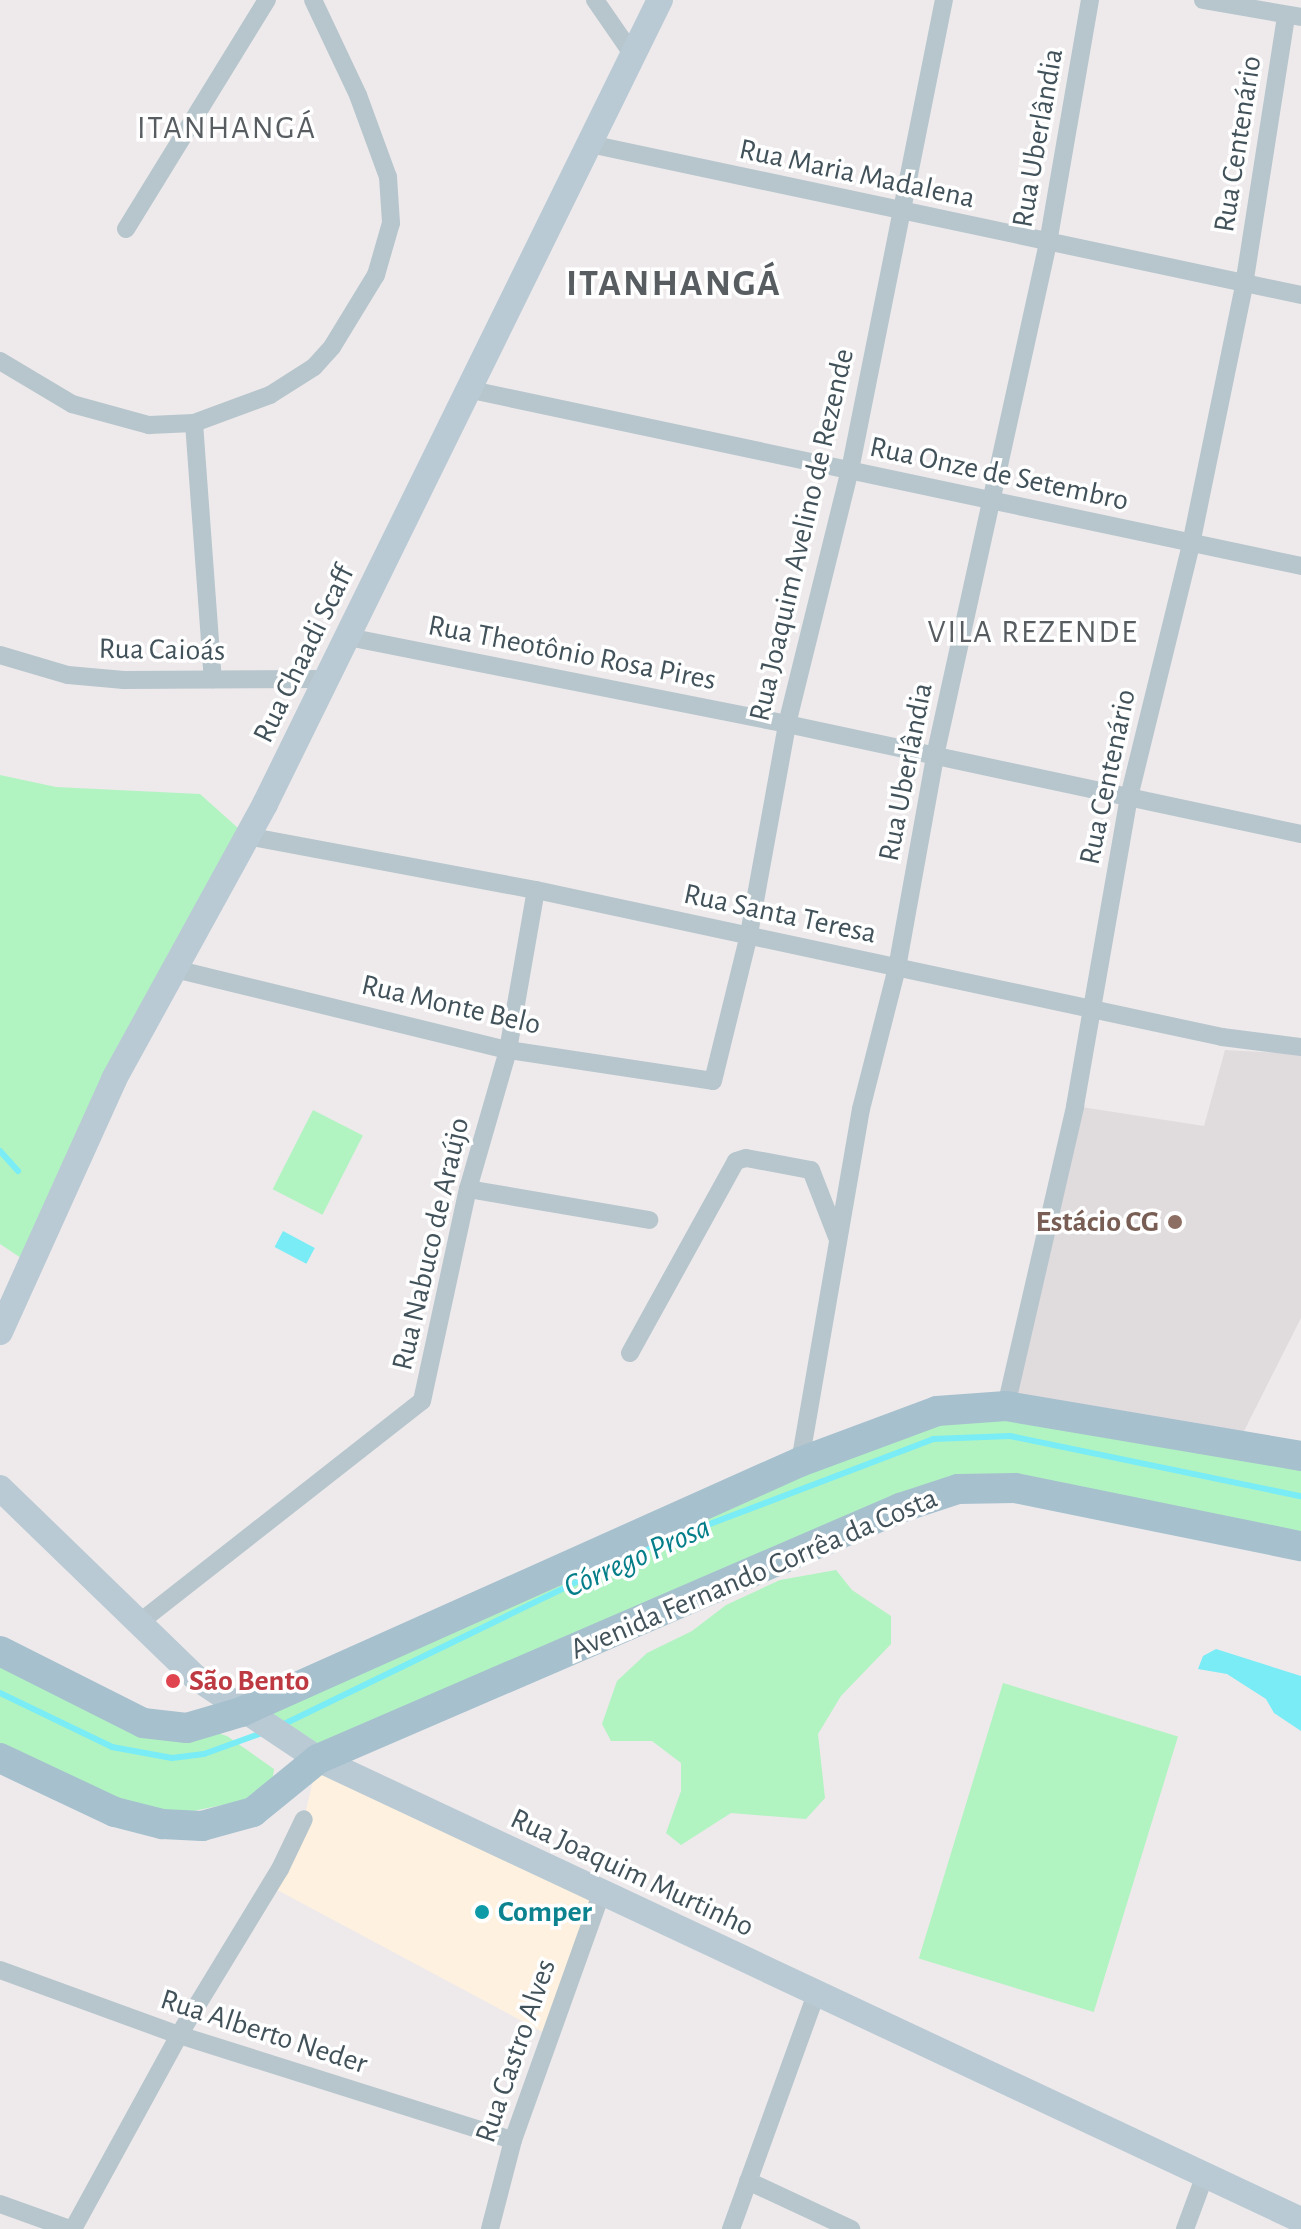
<!DOCTYPE html>
<html>
<head>
<meta charset="utf-8">
<style>
	body { margin:0 }
	#map { position:relative; width:1301px; height:2229px; overflow:hidden; background:#eeeaeb; font-family:"Alegreya Sans",sans-serif }
	div>[style] { position:absolute }
	.commercial>* { inset:0; background:#fef1df }
	.education>* { inset:0; background:#e0dbdd }
	.green>* { inset:0; background:#b2f3c2; transform-origin:0 0 }
	.water>* { inset:0; background:#79ecf6; transform-origin:0 0 }
	.stream>* { height:6px; margin:-3px; padding:0 3px; transform-origin:3px; border-radius:3px; background:#79ecf6 }
	.street>* { height:18px; margin:-9px; padding:0 9px; transform-origin:9px; border-radius:9px; background:#b7c6cd }
	.secondary>* { height:26px; margin:-13px; padding:0 13px; transform-origin:13px; border-radius:13px; background:#b9cad4 }
	.primary>* { height:30px; margin:-15px; padding:0 15px; transform-origin:15px; border-radius:15px; background:#a6c0ce }
	.dots>* { width:22px; height:22px; translate:-50% -50%; box-sizing:border-box; border:4px solid #fff; border-radius:50% }
	span { translate:-50% -50%; white-space:nowrap; text-align:center; line-height:1.15; -webkit-text-stroke:7px #fff; paint-order:stroke }
	.street-label { font-size:30px; color:#42525a }
	.education-label { font-size:30px; color:#785e54; font-weight:700 }
	.right { translate:-100% -50%; text-align:right }
	.health-label { font-size:30px; color:#be3a42; font-weight:700 }
	.left { translate:0 -50%; text-align:left }
	.culture-label { font-size:30px; color:#0d838f; font-weight:700 }
	.neighbourhood-label { font-size:32px; color:#575d61; letter-spacing:2px }
	.water-label { font-size:32px; color:#047e88; font-style:italic }
	.district-label { font-size:38px; color:#575d61; font-weight:700; letter-spacing:2px }
</style>
</head>
<body>
<div id="map">
	<div class="commercial">
		<div style="clip-path:polygon(318px 1759px,601px 1894px,550px 2036px,268px 1885px,304px 1819px)"></div>
	</div>
	<div class="education">
		<div style="clip-path:polygon(1225px 1050px,1301px 1054px,1301px 1318px,1238px 1443px,1006px 1406px,1075px 1106px,1204px 1126px)"></div>
	</div>
	<div class="green">
		<div style="clip-path:polygon(0 775px,56px 787px,200px 794px,247px 836px,33px 1266px,0 1244px)"></div>
		<div style="left:313px;top:1110px;width:56px;height:89px;rotate:27deg"></div>
		<div style="clip-path:polygon(937px 1411px,1301px 1456px,1301px 1546px,958px 1489px,318px 1759px,241px 1712px)"></div>
		<div style="clip-path:polygon(836px 1570px,852px 1590px,891px 1616px,891px 1644px,841px 1696px,818px 1734px,825px 1798px,806px 1819px,731px 1813px,681px 1845px,666px 1833px,681px 1791px,681px 1763px,652px 1741px,611px 1741px,602px 1724px,617px 1681px,647px 1653px,692px 1631px,726px 1605px,780px 1580px)"></div>
		<div style="clip-path:polygon(0 1665px,227px 1736px,274px 1769px,272px 1784px,247px 1800px,164px 1817px,0 1749px)"></div>
		<div style="left:1003px;top:1683px;width:183px;height:288px;rotate:17deg"></div>
	</div>
	<div class="water">
		<div style="left:283px;top:1231px;width:36px;height:18px;rotate:28deg"></div>
		<div style="clip-path:polygon(1216px 1649px,1301px 1676px,1301px 1731px,1274px 1713px,1266px 1699px,1227px 1674px,1198px 1669px,1203px 1656px)"></div>
	</div>
	<div class="stream">
		<div style="left:0;top:1151px;width:27px;rotate:48deg"></div>
		<div style="left:0;top:1693px;width:124px;rotate:25.7deg"></div>
		<div style="left:112px;top:1747px;width:61px;rotate:10.4deg"></div>
		<div style="left:172px;top:1758px;width:32px;rotate:-7deg"></div>
		<div style="left:204px;top:1754px;width:62px;rotate:-19.9deg"></div>
		<div style="left:280px;top:1726px;width:405px;rotate:-25.9deg"></div>
		<div style="left:644px;top:1549px;width:309px;rotate:-20.8deg"></div>
		<div style="left:933px;top:1439px;width:77px;rotate:-2.2deg"></div>
		<div style="left:1010px;top:1436px;width:297px;rotate:11.7deg"></div>
	</div>
	<div class="street">
		<div style="left:595px;top:0;width:63px;rotate:55.3deg"></div>
		<div style="left:1203px;top:0;width:99px;rotate:9.8deg"></div>
		<div style="left:590px;top:144px;width:727px;rotate:11.99deg"></div>
		<div style="left:126px;top:229px;width:269px;rotate:-58.4deg"></div>
		<div style="left:0;top:361px;width:84px;rotate:30.8deg"></div>
		<div style="left:72px;top:404px;width:80px;rotate:15.3deg"></div>
		<div style="left:149px;top:425px;width:45px;rotate:-2.5deg"></div>
		<div style="left:194px;top:423px;width:81px;rotate:-20.2deg"></div>
		<div style="left:270px;top:395px;width:52px;rotate:-32.5deg"></div>
		<div style="left:314px;top:367px;width:27px;rotate:-48deg"></div>
		<div style="left:332px;top:347px;width:84px;rotate:-58.6deg"></div>
		<div style="left:376px;top:275px;width:54px;rotate:-73.9deg"></div>
		<div style="left:391px;top:223px;width:46px;rotate:-93.7deg"></div>
		<div style="left:388px;top:177px;width:87px;rotate:-110.1deg"></div>
		<div style="left:358px;top:95px;width:105px;rotate:-115.3deg"></div>
		<div style="left:467px;top:389px;width:853px;rotate:11.98deg"></div>
		<div style="left:194px;top:423px;width:257px;rotate:85.8deg"></div>
		<div style="left:348px;top:637px;width:448px;rotate:11.2deg"></div>
		<div style="left:787px;top:724px;width:526px;rotate:12.08deg"></div>
		<div style="left:0;top:655px;width:71px;rotate:16.4deg"></div>
		<div style="left:68px;top:675px;width:56px;rotate:5.1deg"></div>
		<div style="left:124px;top:680px;width:202px;rotate:-0.3deg"></div>
		<div style="left:247px;top:836px;width:294px;rotate:10.6deg"></div>
		<div style="left:536px;top:890px;width:702px;rotate:12.09deg"></div>
		<div style="left:1222px;top:1037px;width:80px;rotate:7.2deg"></div>
		<div style="left:179px;top:970px;width:339px;rotate:13.7deg"></div>
		<div style="left:508px;top:1050px;width:207px;rotate:8.6deg"></div>
		<div style="left:713px;top:1081px;width:151px;rotate:-76.2deg"></div>
		<div style="left:749px;top:934px;width:213px;rotate:-79.7deg"></div>
		<div style="left:787px;top:724px;width:262px;rotate:-76.1deg"></div>
		<div style="left:850px;top:470px;width:479px;rotate:-78.7deg"></div>
		<div style="left:468px;top:1189px;width:184px;rotate:9.7deg"></div>
		<div style="left:630px;top:1353px;width:219px;rotate:-61.1deg"></div>
		<div style="left:736px;top:1161px;width:10px;rotate:-17deg"></div>
		<div style="left:746px;top:1158px;width:66px;rotate:10.5deg"></div>
		<div style="left:811px;top:1170px;width:72px;rotate:68.8deg"></div>
		<div style="left:1006px;top:1406px;width:308px;rotate:-77deg"></div>
		<div style="left:1075px;top:1106px;width:314px;rotate:-80.1deg"></div>
		<div style="left:1129px;top:797px;width:260px;rotate:-76.2deg"></div>
		<div style="left:1191px;top:544px;width:264px;rotate:-78.4deg"></div>
		<div style="left:1244px;top:285px;width:271px;rotate:-81.1deg"></div>
		<div style="left:800px;top:1462px;width:358px;rotate:-80.2deg"></div>
		<div style="left:861px;top:1109px;width:146px;rotate:-75.7deg"></div>
		<div style="left:897px;top:968px;width:215px;rotate:-79.8deg"></div>
		<div style="left:935px;top:756px;width:525px;rotate:-77.58deg"></div>
		<div style="left:1048px;top:243px;width:247px;rotate:-80.2deg"></div>
		<div style="left:140px;top:1622px;width:358px;rotate:-38.1deg"></div>
		<div style="left:422px;top:1401px;width:217px;rotate:-77.8deg"></div>
		<div style="left:468px;top:1189px;width:145px;rotate:-73.9deg"></div>
		<div style="left:508px;top:1050px;width:162px;rotate:-80.1deg"></div>
		<div style="left:0;top:1970px;width:190px;rotate:20deg"></div>
		<div style="left:179px;top:2035px;width:350px;rotate:17.5deg"></div>
		<div style="left:748px;top:2181px;width:114px;rotate:25deg"></div>
		<div style="left:0;top:2204px;width:74px;rotate:19.7deg"></div>
		<div style="left:73px;top:2229px;width:221px;rotate:-61.3deg"></div>
		<div style="left:179px;top:2035px;width:194px;rotate:-58.7deg"></div>
		<div style="left:280px;top:1869px;width:55px;rotate:-64.4deg"></div>
		<div style="left:490px;top:2229px;width:92px;rotate:-75.5deg"></div>
		<div style="left:513px;top:2140px;width:261px;rotate:-70.3deg"></div>
		<div style="left:731px;top:2229px;width:250px;rotate:-70.1deg"></div>
		<div style="left:1185px;top:2229px;width:58px;rotate:-69.7deg"></div>
	</div>
	<div class="secondary">
		<div style="left:0;top:1332px;width:277px;rotate:-65.7deg"></div>
		<div style="left:114px;top:1079px;width:314px;rotate:-61.2deg"></div>
		<div style="left:265px;top:804px;width:896px;rotate:-63.84deg"></div>
		<div style="left:0;top:1488px;width:272px;rotate:44.1deg"></div>
		<div style="left:195px;top:1677px;width:148px;rotate:33.7deg"></div>
		<div style="left:318px;top:1759px;width:1086px;rotate:25.13deg"></div>
	</div>
	<div class="primary">
		<div style="left:0;top:1651px;width:160px;rotate:26.7deg"></div>
		<div style="left:143px;top:1723px;width:44px;rotate:6.5deg"></div>
		<div style="left:187px;top:1728px;width:56px;rotate:-16.5deg"></div>
		<div style="left:241px;top:1712px;width:612px;rotate:-24.1deg"></div>
		<div style="left:800px;top:1462px;width:146px;rotate:-20.4deg"></div>
		<div style="left:937px;top:1411px;width:69px;rotate:-4.1deg"></div>
		<div style="left:1006px;top:1406px;width:299px;rotate:9.6deg"></div>
		<div style="left:0;top:1758px;width:127px;rotate:25.2deg"></div>
		<div style="left:115px;top:1812px;width:49px;rotate:14.3deg"></div>
		<div style="left:162px;top:1824px;width:40px;rotate:2.9deg"></div>
		<div style="left:202px;top:1826px;width:53px;rotate:-15.4deg"></div>
		<div style="left:253px;top:1812px;width:84px;rotate:-39.2deg"></div>
		<div style="left:318px;top:1759px;width:634px;rotate:-23.33deg"></div>
		<div style="left:900px;top:1508px;width:61px;rotate:-18.1deg"></div>
		<div style="left:958px;top:1489px;width:57px;rotate:-1deg"></div>
		<div style="left:1015px;top:1488px;width:292px;rotate:11.5deg"></div>
	</div>
	<div class="dots">
		<div style="left:1175px;top:1222px;background:#8d6e63"></div>
		<div style="left:173px;top:1681px;background:#e0444e"></div>
		<div style="left:482px;top:1912px;background:#0f9aa8"></div>
	</div>
	<div class="street-label">
		<span style="left:1038px;top:138px;rotate:-80deg">Rua Uberlândia</span>
		<span style="left:1238px;top:144px;rotate:-81deg">Rua Centenário</span>
		<span style="left:857px;top:174px;rotate:12deg">Rua Maria Madalena</span>
		<span style="left:999px;top:474px;rotate:12deg">Rua Onze de Setembro</span>
		<span style="left:802px;top:535px;rotate:-77deg">Rua Joaquim Avelino de Rezende</span>
		<span style="left:162px;top:650px;rotate:1deg">Rua Caioás</span>
		<span style="left:572px;top:653px;rotate:11deg">Rua Theotônio Rosa Pires</span>
		<span style="left:304px;top:654px;rotate:-64deg">Rua Chaadi Scaff</span>
		<span style="left:906px;top:772px;rotate:-79deg">Rua Uberlândia</span>
		<span style="left:1108px;top:777px;rotate:-78deg">Rua Centenário</span>
		<span style="left:780px;top:914px;rotate:12deg">Rua Santa Teresa</span>
		<span style="left:451px;top:1005px;rotate:13deg">Rua Monte Belo</span>
		<span style="left:431px;top:1244px;rotate:-77deg">Rua Nabuco de Araújo</span>
		<span style="left:754px;top:1574px;rotate:-23deg">Avenida Fernando Corrêa da Costa</span>
		<span style="left:632px;top:1873px;rotate:25deg">Rua Joaquim Murtinho</span>
		<span style="left:264px;top:2032px;rotate:18deg">Rua Alberto Neder</span>
		<span style="left:516px;top:2051px;rotate:-71deg">Rua Castro Alves</span>
	</div>
	<div class="education-label">
		<span class="right" style="left:1159px;top:1222px">Estácio CG</span>
	</div>
	<div class="health-label">
		<span class="left" style="left:189px;top:1681px">São Bento</span>
	</div>
	<div class="culture-label">
		<span class="left" style="left:498px;top:1912px">Comper</span>
	</div>
	<div class="neighbourhood-label">
		<span style="left:227px;top:128px">ITANHANGÁ</span>
		<span style="left:1033px;top:632px">VILA REZENDE</span>
	</div>
	<div class="water-label">
		<span style="left:637px;top:1557px;rotate:-24deg">Córrego Prosa</span>
	</div>
	<div class="district-label">
		<span style="left:674px;top:285px">ITANHANGÁ</span>
	</div>
</div>
</body>
</html>
